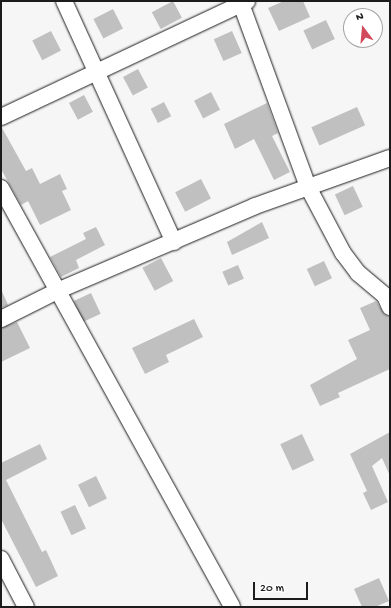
<!DOCTYPE html>
<html>
<head>
<meta charset="utf-8">
<style>
	body { margin:0 }
	#map { position:relative; width:391px; height:608px; overflow:hidden; background:#f6f6f6; font-family:"Gochi Hand",sans-serif }
	div>[style] { position:absolute }
	.building>* { inset:0; background:#c0c0c0; transform-origin:0 0 }
	.roads { filter:drop-shadow(0 0 1px #1c1c1c) drop-shadow(0 0 1px #1c1c1c) }
	.minor>* { height:16px; margin:-8px; padding:0 8px; transform-origin:8px; border-radius:8px; background:#fff }
	span { translate:-50% -50%; white-space:nowrap; text-align:center; line-height:1.15; -webkit-text-stroke:3px #fff; paint-order:stroke }
	.frame { position:absolute; inset:0; border:2px solid #1c1c1c; pointer-events:none }
	.north { position:absolute; left:343px; top:8px; width:40px; height:40px; box-sizing:border-box; background:#fff; border:1px solid #a4a4a4; border-radius:50%; rotate:344deg; font-size:11px; font-weight:700; line-height:16px; text-align:center; color:#1c1c1c }
	.north::after { content:''; display:block; margin:auto; width:14px; height:18px; background:#d1495b; clip-path:polygon(50% 0,100% 100%,50% 72%,0 100%) }
	.scale { position:absolute; left:253px; top:582px; width:55px; height:18px; box-sizing:border-box; border:2px solid #1c1c1c; border-top:0; padding-left:5px; font-size:12px; line-height:14px; white-space:nowrap; color:#1c1c1c; -webkit-text-stroke:3px #fff; paint-order:stroke }
</style>
</head>
<body>
<div id="map">
	<div class="building">
		<div style="left:173px;top:1px;width:19px;height:24px;rotate:62deg"></div>
		<div style="clip-path:polygon(284px 1px,303px 1px,310px 17px,279px 31px,268px 8px)"></div>
		<div style="left:113px;top:9px;width:22px;height:22px;rotate:63deg"></div>
		<div style="left:326px;top:20px;width:21px;height:25px;rotate:65deg"></div>
		<div style="left:51px;top:31px;width:22px;height:21px;rotate:63deg"></div>
		<div style="left:232px;top:31px;width:24px;height:20px;rotate:66deg"></div>
		<div style="left:138px;top:69px;width:21px;height:17px;rotate:62deg"></div>
		<div style="left:211px;top:92px;width:20px;height:19px;rotate:63deg"></div>
		<div style="left:84px;top:95px;width:19px;height:17px;rotate:62deg"></div>
		<div style="left:164px;top:102px;width:16px;height:15px;rotate:63deg"></div>
		<div style="clip-path:polygon(267px 103px,278px 133px,272px 136px,290px 172px,274px 180px,254px 139px,235px 149px,224px 124px)"></div>
		<div style="left:357px;top:107px;width:20px;height:50px;rotate:66deg"></div>
		<div style="clip-path:polygon(1px 126px,26px 171px,32px 168px,40px 184px,60px 174px,67px 189px,62px 191px,71px 210px,40px 225px,28px 201px,21px 205px,1px 169px)"></div>
		<div style="left:201px;top:179px;width:22px;height:29px;rotate:63deg"></div>
		<div style="left:353px;top:186px;width:23px;height:20px;rotate:65deg"></div>
		<div style="clip-path:polygon(262px 222px,269px 238px,232px 255px,227px 242px)"></div>
		<div style="clip-path:polygon(96px 227px,105px 245px,76px 260px,79px 268px,61px 277px,50px 257px,86px 239px,83px 233px)"></div>
		<div style="left:161px;top:258px;width:26px;height:21px;rotate:62deg"></div>
		<div style="left:324px;top:261px;width:19px;height:19px;rotate:65deg"></div>
		<div style="left:238px;top:265px;width:15px;height:17px;rotate:67deg"></div>
		<div style="clip-path:polygon(1px 289px,8px 305px,1px 308px)"></div>
		<div style="left:91px;top:293px;width:23px;height:19px;rotate:65deg"></div>
		<div style="clip-path:polygon(376px 301px,384px 314px,390px 317px,390px 369px,338px 393px,340px 397px,320px 406px,310px 385px,357px 359px,348px 340px,370px 330px,360px 308px)"></div>
		<div style="clip-path:polygon(194px 319px,203px 337px,166px 355px,169px 362px,145px 374px,132px 348px)"></div>
		<div style="clip-path:polygon(17px 322px,30px 348px,1px 362px,1px 328px)"></div>
		<div style="clip-path:polygon(390px 432px,390px 476px,382px 458px,372px 466px,388px 502px,371px 510px,363px 493px,367px 491px,350px 454px)"></div>
		<div style="left:302px;top:434px;width:29px;height:24px;rotate:65deg"></div>
		<div style="clip-path:polygon(40px 444px,47px 459px,6px 480px,42px 552px,46px 550px,58px 576px,36px 587px,1px 519px,1px 463px)"></div>
		<div style="left:96px;top:476px;width:25px;height:20px;rotate:64deg"></div>
		<div style="left:75px;top:505px;width:26px;height:16px;rotate:65deg"></div>
		<div style="clip-path:polygon(379px 578px,389px 601px,375px 607px,362px 607px,354px 589px)"></div>
	</div>
	<div class="roads">
		<div class="minor">
			<div style="left:64px;top:1px;width:265px;rotate:65.5deg"></div>
			<div style="left:240px;top:1px;width:198px;rotate:69.9deg"></div>
			<div style="left:308px;top:187px;width:75px;rotate:62.1deg"></div>
			<div style="left:343px;top:253px;width:25px;rotate:53deg"></div>
			<div style="left:358px;top:273px;width:35px;rotate:40deg"></div>
			<div style="left:385px;top:296px;width:12px;rotate:66deg"></div>
			<div style="left:1px;top:117px;width:272px;rotate:-25.2deg"></div>
			<div style="left:1px;top:188px;width:478px;rotate:61.1deg"></div>
			<div style="left:1px;top:319px;width:63px;rotate:-26.6deg"></div>
			<div style="left:57px;top:291px;width:215px;rotate:-23.2deg"></div>
			<div style="left:255px;top:206px;width:143px;rotate:-19.6deg"></div>
			<div style="left:1px;top:559px;width:54px;rotate:62.5deg"></div>
		</div>
	</div>
	<div class="frame"></div>
	<div class="north">N</div>
	<div class="scale">20 m</div>
</div>
</body>
</html>
